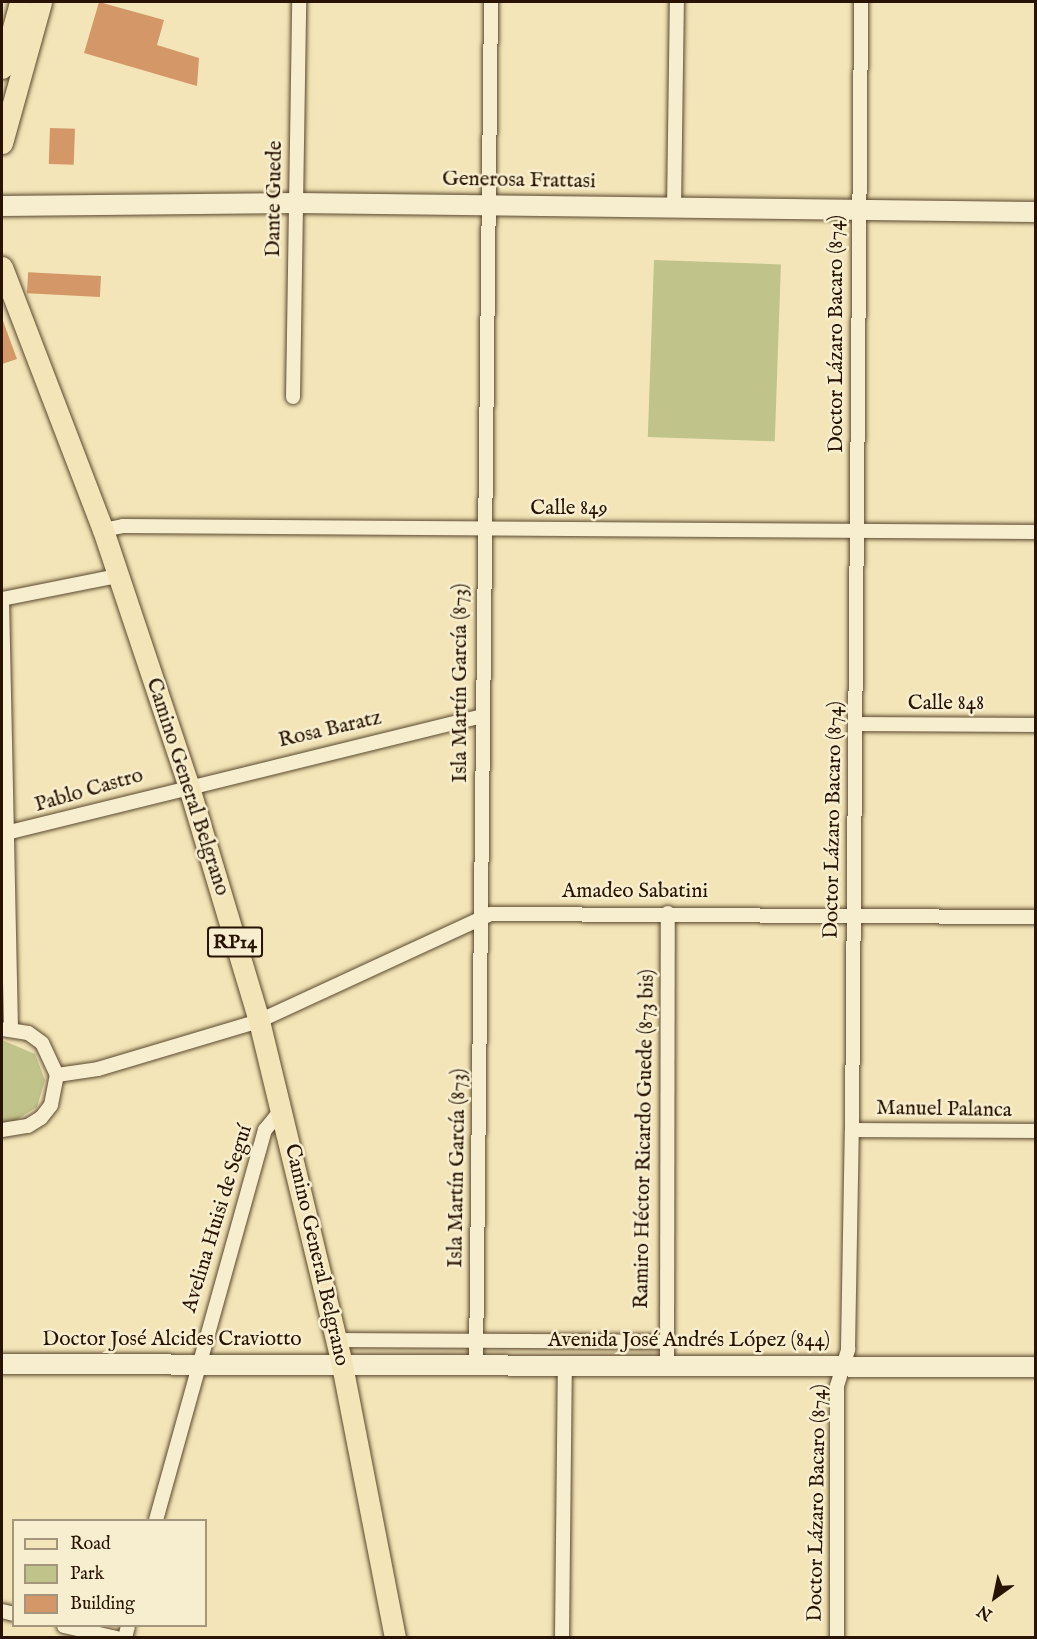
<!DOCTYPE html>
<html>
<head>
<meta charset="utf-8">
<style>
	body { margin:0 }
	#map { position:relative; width:1037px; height:1639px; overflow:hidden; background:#f3e5b7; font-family:"IM FELL English",serif }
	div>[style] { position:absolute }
	.green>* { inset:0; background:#c0c38a; transform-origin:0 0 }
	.building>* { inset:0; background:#d49768; transform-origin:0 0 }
	.roads { filter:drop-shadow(0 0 2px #5a482e) drop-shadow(0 0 2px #5a482e) }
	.street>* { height:14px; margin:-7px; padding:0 7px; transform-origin:7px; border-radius:7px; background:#f7eed0 }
	.secondary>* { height:20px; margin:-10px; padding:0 10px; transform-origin:10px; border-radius:10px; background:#f7eed0 }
	.primary>* { height:21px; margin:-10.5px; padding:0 10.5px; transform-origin:10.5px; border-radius:10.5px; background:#f3e5b7 }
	span { translate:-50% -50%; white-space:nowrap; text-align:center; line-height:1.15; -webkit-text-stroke:5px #f7eed0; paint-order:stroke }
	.shield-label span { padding:2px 4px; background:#f7eed0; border:2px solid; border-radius:4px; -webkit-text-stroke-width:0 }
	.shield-label { font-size:20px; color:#271300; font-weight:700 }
	.street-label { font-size:21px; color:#271300 }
	.frame { position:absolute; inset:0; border:3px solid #271300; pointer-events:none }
	.legend { position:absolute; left:12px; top:1519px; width:195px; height:108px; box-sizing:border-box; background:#f7eed0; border:2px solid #a4967d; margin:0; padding:8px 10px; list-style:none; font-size:18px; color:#271300 }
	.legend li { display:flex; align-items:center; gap:12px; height:30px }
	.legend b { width:30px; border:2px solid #a4967d }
	.north { position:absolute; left:965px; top:1567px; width:60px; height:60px; -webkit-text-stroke:4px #f7eed0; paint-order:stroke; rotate:213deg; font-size:16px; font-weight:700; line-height:24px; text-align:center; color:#271300 }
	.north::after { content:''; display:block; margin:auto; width:21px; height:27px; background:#271300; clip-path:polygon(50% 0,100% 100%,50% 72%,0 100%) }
</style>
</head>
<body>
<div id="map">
	<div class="green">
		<div style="left:654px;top:260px;width:127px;height:177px;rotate:2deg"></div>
		<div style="clip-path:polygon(2px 1040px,35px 1054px,45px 1080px,37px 1107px,13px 1122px,2px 1123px)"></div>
	</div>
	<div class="building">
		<div style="clip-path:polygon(99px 2px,164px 20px,157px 45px,199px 58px,197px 86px,84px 53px)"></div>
		<div style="left:50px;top:128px;width:25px;height:36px;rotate:2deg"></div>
		<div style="left:101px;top:276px;width:21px;height:73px;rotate:93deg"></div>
		<div style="clip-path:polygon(3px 321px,17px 359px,2px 364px,2px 322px)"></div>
	</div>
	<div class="roads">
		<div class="street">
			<div style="left:674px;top:208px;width:206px;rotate:-89.2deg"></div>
			<div style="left:293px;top:397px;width:395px;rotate:-89.1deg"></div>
			<div style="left:103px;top:530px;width:20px;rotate:-11deg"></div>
			<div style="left:123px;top:526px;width:913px;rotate:0.38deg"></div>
			<div style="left:2px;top:599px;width:429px;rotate:88.8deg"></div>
			<div style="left:2px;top:599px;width:117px;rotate:-11.3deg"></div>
			<div style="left:856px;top:724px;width:180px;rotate:0.3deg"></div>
			<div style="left:2px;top:834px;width:492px;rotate:-13.8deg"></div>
			<div style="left:57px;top:1075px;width:41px;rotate:-8.3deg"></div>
			<div style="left:98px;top:1069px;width:168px;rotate:-16.6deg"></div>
			<div style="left:259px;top:1021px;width:255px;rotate:-24.8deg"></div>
			<div style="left:491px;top:914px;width:545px;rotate:0.32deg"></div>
			<div style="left:2px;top:1130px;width:26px;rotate:-9deg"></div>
			<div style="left:28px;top:1126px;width:15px;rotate:-32deg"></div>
			<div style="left:41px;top:1118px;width:16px;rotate:-52deg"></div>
			<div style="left:51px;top:1105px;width:31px;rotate:-79deg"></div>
			<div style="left:57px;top:1075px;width:35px;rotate:-115deg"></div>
			<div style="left:42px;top:1043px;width:17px;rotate:-144deg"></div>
			<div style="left:28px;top:1033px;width:24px;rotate:-171deg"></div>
			<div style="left:852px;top:1130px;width:184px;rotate:0.3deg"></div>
			<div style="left:336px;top:1340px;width:329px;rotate:0.3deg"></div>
			<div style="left:476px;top:1364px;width:1362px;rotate:-89.37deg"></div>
			<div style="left:667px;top:1365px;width:452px;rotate:-89.9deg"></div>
			<div style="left:156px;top:1520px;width:405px;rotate:-74.4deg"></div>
			<div style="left:265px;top:1130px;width:28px;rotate:-51deg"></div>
			<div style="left:2px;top:1611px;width:12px;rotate:14deg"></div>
			<div style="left:64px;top:1626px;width:54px;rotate:12.8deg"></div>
			<div style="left:125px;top:1638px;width:12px;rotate:-76deg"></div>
			<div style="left:562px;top:1638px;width:273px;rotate:-89.4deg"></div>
			<div style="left:837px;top:1638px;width:252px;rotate:-90deg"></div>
			<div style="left:837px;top:1386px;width:39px;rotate:-73deg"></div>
			<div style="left:848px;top:1349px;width:219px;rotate:-89deg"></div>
			<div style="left:852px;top:1130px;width:1128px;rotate:-89.54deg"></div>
		</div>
		<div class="secondary">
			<div style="left:2px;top:206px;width:294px;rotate:-0.6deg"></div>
			<div style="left:296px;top:203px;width:740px;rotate:0.7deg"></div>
			<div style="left:2px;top:1364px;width:1034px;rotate:0.17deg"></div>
		</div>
		<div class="primary">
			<div style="left:2px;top:68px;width:68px;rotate:-74.7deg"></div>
			<div style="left:2px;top:143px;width:146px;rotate:-74.5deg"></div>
			<div style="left:2px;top:267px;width:282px;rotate:69deg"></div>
			<div style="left:103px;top:530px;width:268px;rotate:71.5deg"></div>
			<div style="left:188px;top:784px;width:247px;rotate:73.3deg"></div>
			<div style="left:259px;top:1021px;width:354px;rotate:76.4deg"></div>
			<div style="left:342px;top:1365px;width:278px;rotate:79deg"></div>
		</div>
	</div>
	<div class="shield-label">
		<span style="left:235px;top:942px">RP14</span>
	</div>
	<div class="street-label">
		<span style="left:519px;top:181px;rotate:1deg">Generosa Frattasi</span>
		<span style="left:275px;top:199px;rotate:-89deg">Dante Guede</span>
		<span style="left:837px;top:334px;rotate:-90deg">Doctor Lázaro Bacaro (874)</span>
		<span style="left:569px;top:509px">Calle 849</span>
		<span style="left:461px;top:683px;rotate:-90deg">Isla Martín García (873)</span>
		<span style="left:946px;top:704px">Calle 848</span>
		<span style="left:330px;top:730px;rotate:-13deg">Rosa Baratz</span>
		<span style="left:187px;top:787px;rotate:72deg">Camino General Belgrano</span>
		<span style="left:89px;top:791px;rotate:-16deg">Pablo Castro</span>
		<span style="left:834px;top:820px;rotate:-89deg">Doctor Lázaro Bacaro (874)</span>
		<span style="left:635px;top:892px">Amadeo Sabatini</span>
		<span style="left:944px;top:1110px;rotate:1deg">Manuel Palanca</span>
		<span style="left:645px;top:1139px;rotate:-89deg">Ramiro Héctor Ricardo Guede (873 bis)</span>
		<span style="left:458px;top:1168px;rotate:-89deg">Isla Martín García (873)</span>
		<span style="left:218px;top:1219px;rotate:-73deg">Avelina Huisi de Seguí</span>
		<span style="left:316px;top:1255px;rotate:77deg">Camino General Belgrano</span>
		<span style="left:172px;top:1340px">Doctor José Alcides Craviotto</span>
		<span style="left:689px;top:1341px">Avenida José Andrés López (844)</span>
		<span style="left:818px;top:1503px;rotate:-89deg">Doctor Lázaro Bacaro (874)</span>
	</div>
	<div class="frame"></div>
	<ul class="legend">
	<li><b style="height:8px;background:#f3e5b7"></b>Road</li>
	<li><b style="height:16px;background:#c0c38a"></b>Park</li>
	<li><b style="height:16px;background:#d49768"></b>Building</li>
	</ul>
	<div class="north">N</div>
</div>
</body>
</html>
